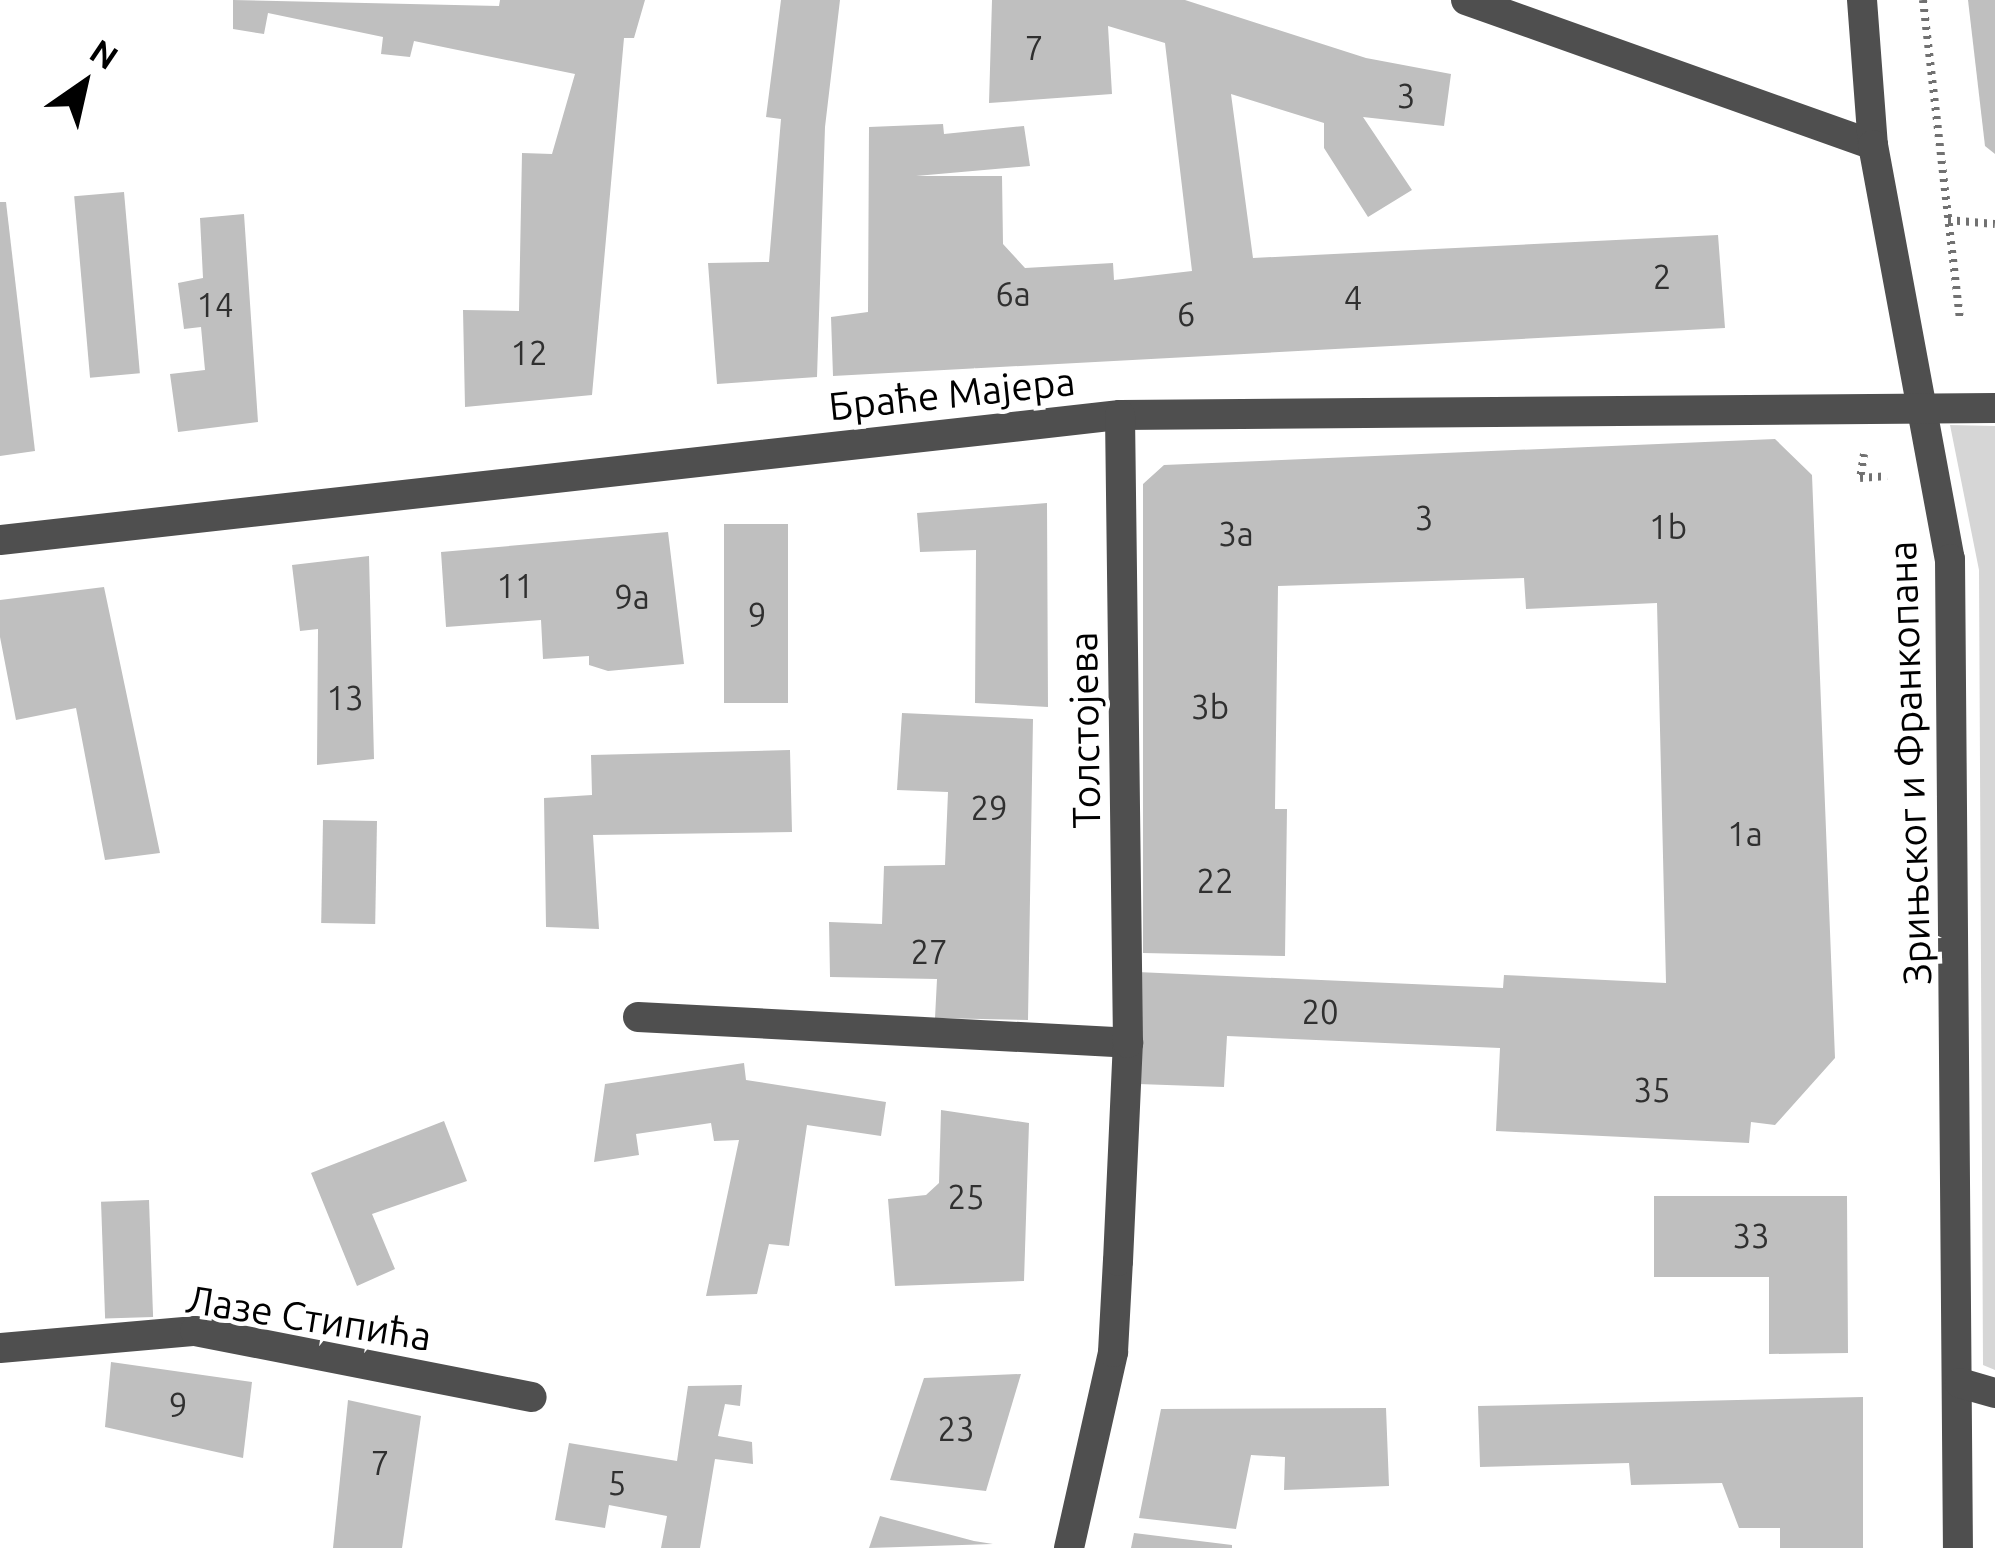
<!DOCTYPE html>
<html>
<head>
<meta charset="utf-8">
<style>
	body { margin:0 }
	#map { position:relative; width:1995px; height:1548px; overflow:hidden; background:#fff; font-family:Ubuntu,sans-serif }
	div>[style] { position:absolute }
	.green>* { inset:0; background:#d6d6d6 }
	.building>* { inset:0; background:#bfbfbf; transform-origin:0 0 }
	.path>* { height:8px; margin-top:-4px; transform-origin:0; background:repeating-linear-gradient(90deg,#717171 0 3px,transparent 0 9px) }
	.minor>* { height:30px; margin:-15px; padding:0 15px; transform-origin:15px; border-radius:15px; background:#4f4f4f }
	span { translate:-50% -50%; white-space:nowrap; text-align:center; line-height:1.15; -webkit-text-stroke:9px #fff; paint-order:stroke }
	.number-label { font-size:33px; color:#303030 }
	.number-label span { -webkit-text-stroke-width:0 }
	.street-label { font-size:39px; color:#000 }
	.north { position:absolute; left:24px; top:24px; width:120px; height:120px; -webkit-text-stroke:9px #fff; paint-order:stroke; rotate:34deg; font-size:33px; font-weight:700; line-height:48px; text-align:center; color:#000 }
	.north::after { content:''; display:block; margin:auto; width:42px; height:54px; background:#000; clip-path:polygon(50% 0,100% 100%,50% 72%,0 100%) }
</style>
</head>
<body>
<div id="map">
	<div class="green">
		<div style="clip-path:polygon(1950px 425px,1995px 426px,1995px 1370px,1983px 1365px,1979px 570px)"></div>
	</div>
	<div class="building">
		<div style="clip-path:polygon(233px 0,499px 6px,500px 0,645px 0,634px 38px,624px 38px,592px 395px,465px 407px,463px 310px,519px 311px,522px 153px,552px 154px,575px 74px,414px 41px,410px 57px,381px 54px,383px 37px,268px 13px,264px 34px,233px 29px)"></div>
		<div style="clip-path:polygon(781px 0,840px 0,825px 127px,817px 377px,717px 384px,708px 263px,769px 262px,781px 119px,766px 117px)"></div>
		<div style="clip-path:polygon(992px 0,1185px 0,1366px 58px,1451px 74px,1444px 126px,1363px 117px,1412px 190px,1368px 217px,1324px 148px,1324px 123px,1231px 94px,1253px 258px,1718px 235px,1725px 328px,833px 376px,831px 317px,868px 312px,869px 127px,943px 124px,944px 134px,1024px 126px,1030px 166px,916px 176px,1002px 176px,1003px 244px,1025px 268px,1113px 263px,1114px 280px,1192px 271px,1165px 43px,1108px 26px,1112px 94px,989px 103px)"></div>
		<div style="clip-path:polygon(1968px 0,1995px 0,1995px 154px,1985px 146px)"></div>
		<div style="left:124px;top:192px;width:182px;height:50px;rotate:85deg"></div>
		<div style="clip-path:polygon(0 202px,6px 202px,35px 451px,0 456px)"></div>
		<div style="clip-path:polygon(244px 214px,258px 422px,178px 432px,170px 374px,205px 370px,201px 327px,184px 329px,178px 283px,203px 278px,200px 218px)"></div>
		<div style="clip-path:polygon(1775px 439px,1812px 475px,1835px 1058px,1775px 1125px,1751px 1122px,1749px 1143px,1496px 1131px,1500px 1048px,1227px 1036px,1224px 1087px,1138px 1084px,1137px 972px,1503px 988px,1504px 975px,1666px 983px,1657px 603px,1526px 609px,1524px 578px,1278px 586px,1275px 809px,1287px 809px,1285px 956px,1143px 953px,1143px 484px,1164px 465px)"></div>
		<div style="clip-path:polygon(1047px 503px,1048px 707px,975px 703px,976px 550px,920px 552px,917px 513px)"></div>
		<div style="left:788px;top:524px;width:179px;height:64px;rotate:90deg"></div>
		<div style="clip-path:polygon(668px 532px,684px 664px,608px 671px,589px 665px,589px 656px,543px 659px,541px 620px,446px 627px,441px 552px)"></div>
		<div style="clip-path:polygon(369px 556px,374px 759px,317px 765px,318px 629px,300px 631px,292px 565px)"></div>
		<div style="clip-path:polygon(104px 587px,160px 853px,105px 860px,76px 708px,16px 720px,0 637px,0 600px)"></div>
		<div style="clip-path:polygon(902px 713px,1033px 719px,1028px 1020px,935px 1018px,937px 979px,830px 977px,829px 922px,882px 924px,884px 866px,945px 865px,948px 792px,897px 790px)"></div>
		<div style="clip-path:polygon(790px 750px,792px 832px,593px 835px,599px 929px,546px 927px,544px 798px,592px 795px,591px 755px)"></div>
		<div style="left:323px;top:820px;width:54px;height:103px;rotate:1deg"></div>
		<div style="clip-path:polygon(744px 1063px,746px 1080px,886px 1102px,881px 1136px,807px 1125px,789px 1246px,769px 1244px,757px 1294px,706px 1296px,739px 1140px,714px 1141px,711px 1123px,636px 1134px,639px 1155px,594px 1162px,605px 1084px)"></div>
		<div style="clip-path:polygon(941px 1110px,1029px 1123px,1024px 1281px,895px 1286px,888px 1199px,926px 1195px,939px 1183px)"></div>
		<div style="clip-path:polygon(444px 1121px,467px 1181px,372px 1214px,395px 1269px,357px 1286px,311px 1173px)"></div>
		<div style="clip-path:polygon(1654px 1196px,1847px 1196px,1848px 1353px,1769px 1354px,1769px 1277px,1654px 1277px)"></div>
		<div style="left:149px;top:1200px;width:117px;height:48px;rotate:88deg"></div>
		<div style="clip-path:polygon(111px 1362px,252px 1382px,243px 1458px,105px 1427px)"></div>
		<div style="clip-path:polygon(1021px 1374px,986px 1491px,890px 1480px,924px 1378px)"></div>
		<div style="clip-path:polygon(742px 1385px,740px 1406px,725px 1404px,718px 1436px,752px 1442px,753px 1464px,715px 1459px,700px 1548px,661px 1548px,667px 1516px,609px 1505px,605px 1528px,555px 1520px,569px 1443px,677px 1461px,688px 1386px)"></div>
		<div style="clip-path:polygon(1863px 1397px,1863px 1548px,1780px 1548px,1780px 1528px,1739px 1528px,1722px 1483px,1631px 1485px,1629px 1463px,1480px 1467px,1478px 1406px)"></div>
		<div style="clip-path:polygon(348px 1400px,421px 1416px,402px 1548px,333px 1548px)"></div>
		<div style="clip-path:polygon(1386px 1408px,1389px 1486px,1284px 1490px,1285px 1457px,1251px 1455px,1236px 1529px,1139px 1518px,1161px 1409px)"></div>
		<div style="clip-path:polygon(880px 1516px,974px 1541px,993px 1544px,869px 1548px)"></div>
		<div style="clip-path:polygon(1134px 1533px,1232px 1545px,1232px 1548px,1131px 1548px)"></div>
	</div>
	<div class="path">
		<div style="left:1923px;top:0;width:322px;rotate:83.4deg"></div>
		<div style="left:1948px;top:220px;width:47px;rotate:4.9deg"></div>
		<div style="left:1864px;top:454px;width:24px;rotate:99deg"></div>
		<div style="left:1860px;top:478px;width:27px;rotate:-4deg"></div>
	</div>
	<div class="minor">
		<div style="left:1466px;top:0;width:432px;rotate:19.6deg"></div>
		<div style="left:1862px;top:0;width:145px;rotate:85.7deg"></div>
		<div style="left:1873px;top:145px;width:421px;rotate:79.5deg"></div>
		<div style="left:1950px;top:559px;width:989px;rotate:89.54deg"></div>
		<div style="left:0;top:540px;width:1127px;rotate:-6.37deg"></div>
		<div style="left:1120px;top:415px;width:875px;rotate:-0.46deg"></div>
		<div style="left:638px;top:1017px;width:491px;rotate:3deg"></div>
		<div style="left:0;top:1348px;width:196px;rotate:-5deg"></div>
		<div style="left:195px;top:1331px;width:343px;rotate:11.1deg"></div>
		<div style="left:1960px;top:1383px;width:36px;rotate:16deg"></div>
		<div style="left:1069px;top:1548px;width:201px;rotate:-77.3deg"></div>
		<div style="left:1113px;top:1352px;width:91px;rotate:-86.9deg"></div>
		<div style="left:1118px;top:1261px;width:218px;rotate:-87.4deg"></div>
		<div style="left:1128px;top:1043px;width:628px;rotate:-90.73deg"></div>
	</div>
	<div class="number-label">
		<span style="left:1034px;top:48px">7</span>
		<span style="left:1406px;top:96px">3</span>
		<span style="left:1662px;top:277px">2</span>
		<span style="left:1013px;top:294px">6a</span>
		<span style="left:1353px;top:298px">4</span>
		<span style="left:215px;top:305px">14</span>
		<span style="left:1186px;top:314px">6</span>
		<span style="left:529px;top:353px">12</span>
		<span style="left:1424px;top:518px">3</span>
		<span style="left:1668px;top:527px">1b</span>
		<span style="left:1236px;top:534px">3a</span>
		<span style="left:515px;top:586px">11</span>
		<span style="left:632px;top:597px">9a</span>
		<span style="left:757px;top:615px">9</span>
		<span style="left:345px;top:698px">13</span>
		<span style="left:1210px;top:707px">3b</span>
		<span style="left:989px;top:808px">29</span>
		<span style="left:1745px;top:834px">1a</span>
		<span style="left:1215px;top:881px">22</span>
		<span style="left:929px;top:952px">27</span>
		<span style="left:1320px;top:1012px">20</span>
		<span style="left:1652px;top:1090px">35</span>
		<span style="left:966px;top:1197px">25</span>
		<span style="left:1751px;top:1236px">33</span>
		<span style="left:178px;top:1405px">9</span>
		<span style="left:956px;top:1429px">23</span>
		<span style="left:380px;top:1463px">7</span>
		<span style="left:617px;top:1483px">5</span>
	</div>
	<div class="street-label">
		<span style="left:952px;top:394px;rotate:-6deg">Браће Мајера</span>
		<span style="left:1085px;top:730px;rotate:-91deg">Толстојева</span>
		<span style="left:1910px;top:763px;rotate:-92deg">Зрињског и Франкопана</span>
		<span style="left:309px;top:1318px;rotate:9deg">Лазе Стипића</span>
	</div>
	<div class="north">N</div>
</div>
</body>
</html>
